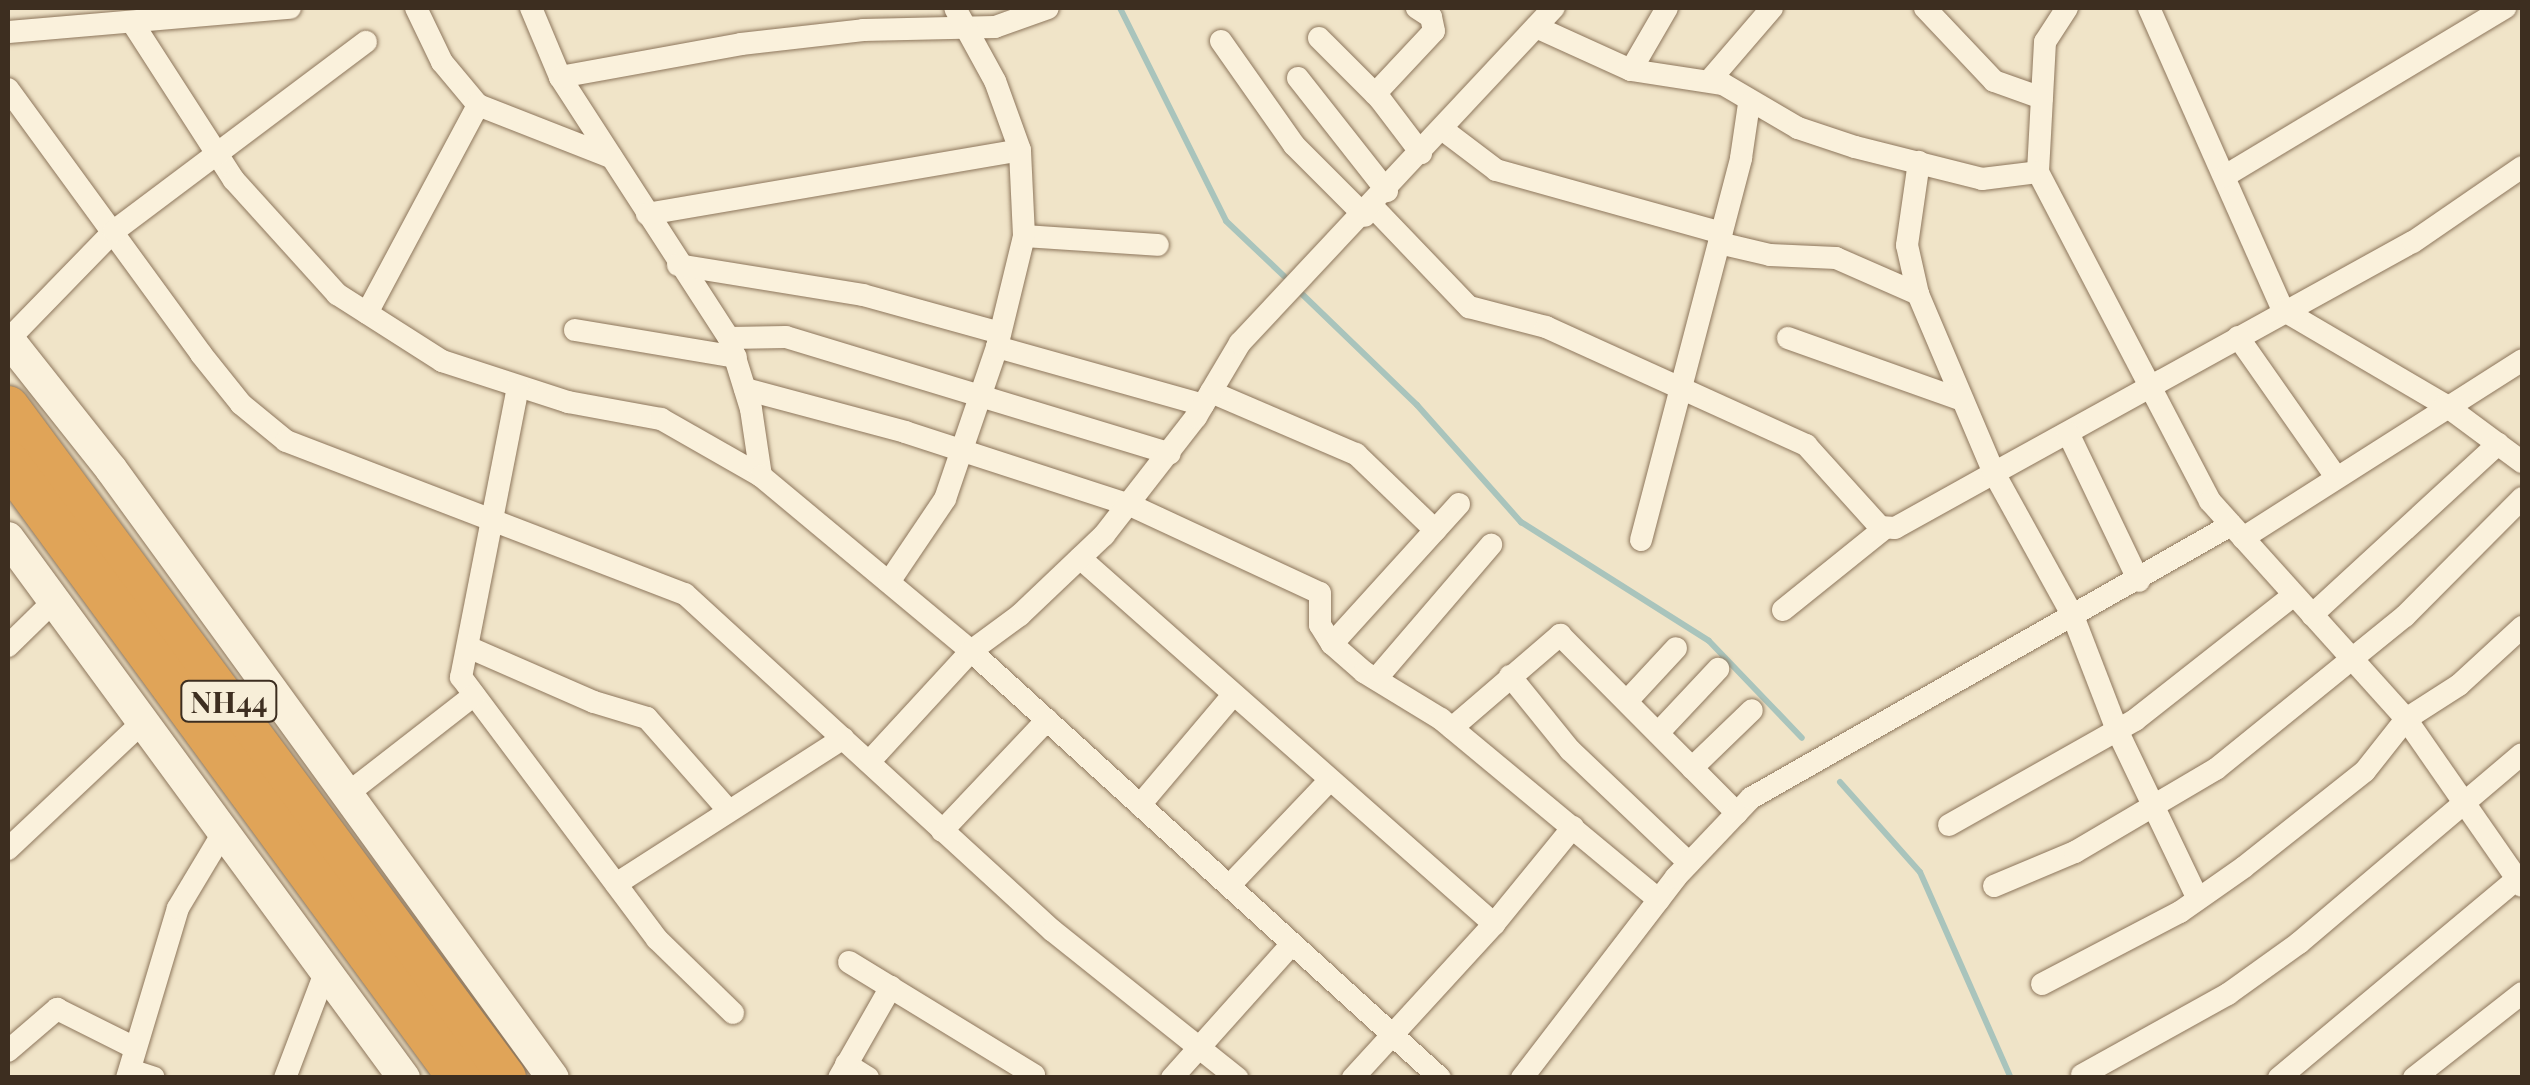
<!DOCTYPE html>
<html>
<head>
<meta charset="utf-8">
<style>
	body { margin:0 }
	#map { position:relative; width:2530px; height:1085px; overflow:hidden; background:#f0e4c8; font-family:"Playfair Display",serif }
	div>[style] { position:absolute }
	.stream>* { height:6px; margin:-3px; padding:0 3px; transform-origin:3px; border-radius:3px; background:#a9c4bc }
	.roads { filter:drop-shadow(0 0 2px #8d765c) drop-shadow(0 0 2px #8d765c) }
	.street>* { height:22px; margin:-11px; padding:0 11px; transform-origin:11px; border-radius:11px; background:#faf1dc }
	.secondary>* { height:32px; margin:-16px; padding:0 16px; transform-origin:16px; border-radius:16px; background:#faf1dc }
	.highway>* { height:42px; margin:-21px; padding:0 21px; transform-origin:21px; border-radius:21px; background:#e0a458 }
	span { translate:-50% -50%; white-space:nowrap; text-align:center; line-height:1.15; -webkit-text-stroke:8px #f7eed8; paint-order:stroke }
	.shield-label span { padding:2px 8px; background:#f7eed8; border:2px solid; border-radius:8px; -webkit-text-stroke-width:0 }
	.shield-label { font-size:30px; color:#3d2e20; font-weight:700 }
	.frame { position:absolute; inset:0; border:10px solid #3d2e20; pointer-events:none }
</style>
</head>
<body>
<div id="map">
	<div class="stream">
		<div style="left:1120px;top:8px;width:238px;rotate:63.5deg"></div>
		<div style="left:1226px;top:221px;width:80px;rotate:43.5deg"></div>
		<div style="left:1302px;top:294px;width:160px;rotate:44deg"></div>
		<div style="left:1417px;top:405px;width:157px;rotate:48.4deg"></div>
		<div style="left:1521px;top:522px;width:222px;rotate:32.3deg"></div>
		<div style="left:1709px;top:641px;width:134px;rotate:46.2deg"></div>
		<div style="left:1840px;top:782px;width:120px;rotate:48.4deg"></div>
		<div style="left:1920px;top:872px;width:225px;rotate:66.2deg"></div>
	</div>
	<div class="roads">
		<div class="street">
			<div style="left:416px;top:8px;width:60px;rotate:64.3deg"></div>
			<div style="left:442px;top:62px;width:56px;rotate:50.1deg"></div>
			<div style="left:478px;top:105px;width:143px;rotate:21.4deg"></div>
			<div style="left:531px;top:8px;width:75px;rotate:67.2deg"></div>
			<div style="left:560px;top:77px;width:311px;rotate:57.1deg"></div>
			<div style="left:729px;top:338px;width:74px;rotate:72.8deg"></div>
			<div style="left:751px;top:409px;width:68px;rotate:81.5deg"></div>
			<div style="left:1925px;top:8px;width:100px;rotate:46.6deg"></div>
			<div style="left:1994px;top:81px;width:51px;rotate:19.5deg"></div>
			<div style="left:2067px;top:8px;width:40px;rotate:122.9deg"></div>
			<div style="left:2045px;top:42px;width:130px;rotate:93.1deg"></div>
			<div style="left:2038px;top:172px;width:371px;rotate:62.4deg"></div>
			<div style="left:2210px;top:501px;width:293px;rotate:48deg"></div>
			<div style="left:2406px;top:719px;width:203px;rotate:55.2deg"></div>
			<div style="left:2149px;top:8px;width:330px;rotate:66.1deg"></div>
			<div style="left:2283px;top:310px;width:188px;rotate:30.4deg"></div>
			<div style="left:2445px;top:405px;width:96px;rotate:36.5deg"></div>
			<div style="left:132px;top:22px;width:188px;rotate:57.2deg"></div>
			<div style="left:234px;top:180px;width:154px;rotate:47.9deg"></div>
			<div style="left:337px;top:294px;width:125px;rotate:32.5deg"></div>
			<div style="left:442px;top:361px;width:133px;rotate:18deg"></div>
			<div style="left:568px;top:402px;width:95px;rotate:10.4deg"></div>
			<div style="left:661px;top:419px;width:115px;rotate:29.7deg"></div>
			<div style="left:761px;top:476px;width:273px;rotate:39.8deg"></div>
			<div style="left:971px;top:651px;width:634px;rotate:42.32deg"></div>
			<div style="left:1536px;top:27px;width:104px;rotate:24.4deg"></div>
			<div style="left:1631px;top:70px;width:93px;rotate:8.7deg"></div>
			<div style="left:1723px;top:84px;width:87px;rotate:30.4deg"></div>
			<div style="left:1798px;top:128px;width:60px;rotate:18.4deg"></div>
			<div style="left:1855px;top:147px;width:131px;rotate:14.1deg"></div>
			<div style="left:1982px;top:179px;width:56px;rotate:-7.1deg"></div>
			<div style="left:8px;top:32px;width:283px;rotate:-4.9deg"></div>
			<div style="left:1319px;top:38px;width:86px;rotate:45deg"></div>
			<div style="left:1380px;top:99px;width:68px;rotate:52.8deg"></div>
			<div style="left:1221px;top:41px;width:127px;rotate:54.9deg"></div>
			<div style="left:1294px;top:145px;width:100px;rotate:45deg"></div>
			<div style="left:1631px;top:70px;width:72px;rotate:-59.9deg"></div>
			<div style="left:560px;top:77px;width:184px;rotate:-10.3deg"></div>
			<div style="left:741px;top:44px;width:123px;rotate:-6.5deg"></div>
			<div style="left:863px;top:30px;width:132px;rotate:-1.3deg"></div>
			<div style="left:995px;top:27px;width:56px;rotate:-19.7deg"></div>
			<div style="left:1298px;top:78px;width:144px;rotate:51.8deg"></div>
			<div style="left:1710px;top:80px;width:95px;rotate:-49.3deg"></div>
			<div style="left:8px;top:89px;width:328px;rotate:53.9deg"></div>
			<div style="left:201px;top:354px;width:64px;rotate:51.3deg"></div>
			<div style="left:241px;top:404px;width:58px;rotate:39.4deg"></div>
			<div style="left:286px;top:441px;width:427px;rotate:21deg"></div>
			<div style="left:685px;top:594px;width:499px;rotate:42.5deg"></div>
			<div style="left:1053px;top:931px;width:236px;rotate:38.6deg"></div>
			<div style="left:1375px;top:94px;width:86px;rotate:-46.9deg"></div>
			<div style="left:1434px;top:31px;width:14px;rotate:-102deg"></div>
			<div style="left:1431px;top:17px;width:17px;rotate:-147deg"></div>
			<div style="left:1442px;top:129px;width:68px;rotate:37.2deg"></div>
			<div style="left:1496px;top:170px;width:234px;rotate:15.6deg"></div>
			<div style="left:2225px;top:176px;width:327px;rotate:-31deg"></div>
			<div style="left:1373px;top:207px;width:139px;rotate:46.2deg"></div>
			<div style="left:1469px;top:307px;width:80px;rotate:14.6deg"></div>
			<div style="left:1546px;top:327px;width:286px;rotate:24.4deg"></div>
			<div style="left:1806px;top:445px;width:110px;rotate:47.9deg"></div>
			<div style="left:1880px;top:527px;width:15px;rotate:4deg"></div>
			<div style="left:1895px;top:528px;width:113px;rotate:-29.1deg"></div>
			<div style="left:1994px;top:473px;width:163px;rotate:61.1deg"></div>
			<div style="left:2073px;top:616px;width:122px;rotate:68.9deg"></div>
			<div style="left:2117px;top:730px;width:187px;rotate:64.4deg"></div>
			<div style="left:647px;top:214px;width:378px;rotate:-9.7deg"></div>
			<div style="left:1024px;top:236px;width:134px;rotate:3.8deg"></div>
			<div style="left:1719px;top:243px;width:52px;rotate:13.2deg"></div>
			<div style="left:1770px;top:255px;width:66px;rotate:2.6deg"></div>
			<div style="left:1836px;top:258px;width:90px;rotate:23.7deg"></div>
			<div style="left:1918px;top:294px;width:50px;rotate:-102.7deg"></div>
			<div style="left:1907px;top:245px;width:84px;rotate:-81.8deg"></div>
			<div style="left:678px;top:265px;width:187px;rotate:9.2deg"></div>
			<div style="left:863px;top:295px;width:142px;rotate:15.5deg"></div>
			<div style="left:1918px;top:294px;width:194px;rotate:67deg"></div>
			<div style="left:1994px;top:473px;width:478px;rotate:-28.9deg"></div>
			<div style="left:2413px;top:242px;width:132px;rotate:-34.5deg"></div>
			<div style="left:367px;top:313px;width:236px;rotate:-61.9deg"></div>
			<div style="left:575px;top:330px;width:163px;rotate:9.5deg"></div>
			<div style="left:2238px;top:337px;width:171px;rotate:55deg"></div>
			<div style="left:729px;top:338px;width:57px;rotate:-1deg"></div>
			<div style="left:786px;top:337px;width:401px;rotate:16.9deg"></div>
			<div style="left:1788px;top:338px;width:185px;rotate:19.6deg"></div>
			<div style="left:8px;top:340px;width:152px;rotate:-45.8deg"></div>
			<div style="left:114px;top:231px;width:315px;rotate:-36.9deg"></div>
			<div style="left:997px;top:347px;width:214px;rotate:15.7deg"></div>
			<div style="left:518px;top:387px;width:296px;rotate:101.1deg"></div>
			<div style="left:461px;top:677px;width:327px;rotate:53.2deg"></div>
			<div style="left:657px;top:939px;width:106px;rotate:44.2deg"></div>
			<div style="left:745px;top:389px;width:166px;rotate:15deg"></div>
			<div style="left:905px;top:432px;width:237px;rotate:18deg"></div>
			<div style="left:1130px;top:505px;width:209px;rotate:24.9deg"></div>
			<div style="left:1320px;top:593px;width:32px;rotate:90deg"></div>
			<div style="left:1320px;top:625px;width:22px;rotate:58deg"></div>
			<div style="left:1332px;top:644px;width:43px;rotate:41.2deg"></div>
			<div style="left:1364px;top:672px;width:90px;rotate:31.4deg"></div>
			<div style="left:1441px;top:719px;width:283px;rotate:39.7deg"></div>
			<div style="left:1211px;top:392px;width:158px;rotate:23.2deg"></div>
			<div style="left:1356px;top:454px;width:110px;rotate:43.9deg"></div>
			<div style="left:2068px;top:433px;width:164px;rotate:64.4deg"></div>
			<div style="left:2243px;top:538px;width:331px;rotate:-32.5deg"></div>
			<div style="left:1641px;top:540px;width:395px;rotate:-75.3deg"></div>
			<div style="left:1741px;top:158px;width:55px;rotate:-81.6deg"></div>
			<div style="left:1080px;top:558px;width:553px;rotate:41.48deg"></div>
			<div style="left:1494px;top:924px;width:209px;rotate:132.5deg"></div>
			<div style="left:889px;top:582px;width:100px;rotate:-56deg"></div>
			<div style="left:945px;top:499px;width:161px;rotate:-71.1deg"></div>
			<div style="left:997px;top:347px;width:114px;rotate:-76.3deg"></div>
			<div style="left:1024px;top:236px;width:86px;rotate:-92.7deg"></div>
			<div style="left:1020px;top:150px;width:73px;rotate:-109.9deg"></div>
			<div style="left:995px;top:81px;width:83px;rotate:-118.7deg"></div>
			<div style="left:1783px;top:610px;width:131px;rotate:-38.8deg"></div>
			<div style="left:2312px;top:615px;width:253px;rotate:-42.6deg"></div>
			<div style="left:1332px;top:644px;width:189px;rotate:-47.8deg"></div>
			<div style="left:8px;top:646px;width:66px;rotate:-44.4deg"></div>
			<div style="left:468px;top:647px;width:137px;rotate:23.6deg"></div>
			<div style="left:594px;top:702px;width:55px;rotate:16.8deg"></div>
			<div style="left:647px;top:718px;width:123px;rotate:48.6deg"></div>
			<div style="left:1510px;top:676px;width:95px;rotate:51deg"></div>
			<div style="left:1570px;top:750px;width:164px;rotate:43.5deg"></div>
			<div style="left:1376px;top:679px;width:177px;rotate:-49.4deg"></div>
			<div style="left:1627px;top:701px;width:72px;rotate:-47.2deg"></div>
			<div style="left:1452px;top:728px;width:143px;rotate:-40.7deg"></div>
			<div style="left:1560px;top:635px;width:251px;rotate:45.2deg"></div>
			<div style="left:1658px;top:733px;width:88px;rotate:-46.8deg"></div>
			<div style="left:869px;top:762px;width:151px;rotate:-47.4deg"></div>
			<div style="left:971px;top:651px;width:61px;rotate:-36.3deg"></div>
			<div style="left:1020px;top:615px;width:116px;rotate:-43.6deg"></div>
			<div style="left:1104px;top:535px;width:150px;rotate:-52.1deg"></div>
			<div style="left:1196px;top:417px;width:86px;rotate:-59.3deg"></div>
			<div style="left:1240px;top:343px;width:459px;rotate:-46.9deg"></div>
			<div style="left:1692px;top:768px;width:83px;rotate:-44deg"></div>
			<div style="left:347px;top:794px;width:161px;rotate:-37.9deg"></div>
			<div style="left:1140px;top:805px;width:143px;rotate:-49.8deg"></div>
			<div style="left:1949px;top:825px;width:214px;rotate:-29.4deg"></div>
			<div style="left:2135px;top:720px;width:202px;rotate:-38.2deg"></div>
			<div style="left:942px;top:831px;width:153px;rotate:-46.6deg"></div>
			<div style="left:8px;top:849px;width:187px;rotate:-43.3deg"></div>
			<div style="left:616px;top:884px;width:270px;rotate:-32.7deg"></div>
			<div style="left:1229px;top:886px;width:145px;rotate:-46.4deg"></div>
			<div style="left:1994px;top:886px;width:88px;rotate:-22.8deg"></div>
			<div style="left:2075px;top:852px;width:164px;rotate:-30.5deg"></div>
			<div style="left:2216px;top:769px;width:243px;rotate:-39deg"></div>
			<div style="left:2405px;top:616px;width:166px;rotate:-45.2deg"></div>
			<div style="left:1494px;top:924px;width:125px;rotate:-50.8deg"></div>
			<div style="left:849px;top:962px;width:217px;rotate:31.4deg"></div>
			<div style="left:2042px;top:984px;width:156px;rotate:-27.6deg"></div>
			<div style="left:2180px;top:912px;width:78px;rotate:-35.1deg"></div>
			<div style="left:2244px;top:867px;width:154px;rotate:-38.4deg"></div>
			<div style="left:2365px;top:771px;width:66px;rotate:-51.7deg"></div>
			<div style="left:2406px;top:719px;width:63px;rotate:-32.7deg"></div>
			<div style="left:2459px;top:685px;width:86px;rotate:-42.6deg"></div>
			<div style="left:8px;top:1051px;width:65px;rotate:-40.6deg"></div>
			<div style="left:57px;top:1009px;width:87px;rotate:26.6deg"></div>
			<div style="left:846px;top:1064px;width:26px;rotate:32deg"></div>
			<div style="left:130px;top:1070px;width:25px;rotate:18deg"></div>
			<div style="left:2082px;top:1075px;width:167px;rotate:-29deg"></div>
			<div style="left:2228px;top:994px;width:87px;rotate:-35.7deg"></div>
			<div style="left:2299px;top:943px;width:292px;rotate:-40.3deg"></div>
			<div style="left:127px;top:1078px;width:177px;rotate:-73.3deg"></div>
			<div style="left:178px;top:908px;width:90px;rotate:-59.1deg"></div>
			<div style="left:285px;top:1078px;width:116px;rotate:-69.2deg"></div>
			<div style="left:839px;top:1078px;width:105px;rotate:-60.3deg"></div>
			<div style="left:1172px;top:1078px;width:180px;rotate:-48.2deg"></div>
			<div style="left:1522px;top:1078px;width:253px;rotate:-52.5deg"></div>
			<div style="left:1676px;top:877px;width:109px;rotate:-46.5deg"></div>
			<div style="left:1751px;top:798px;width:552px;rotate:-29.63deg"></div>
			<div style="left:2279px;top:1078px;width:317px;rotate:-39.9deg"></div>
			<div style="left:2414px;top:1078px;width:137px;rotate:-38.2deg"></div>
		</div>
		<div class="secondary">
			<div style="left:8px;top:339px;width:166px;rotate:51.6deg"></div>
			<div style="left:111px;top:469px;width:752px;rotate:54.03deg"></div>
			<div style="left:8px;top:538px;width:670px;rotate:53.75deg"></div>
		</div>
		<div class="highway">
			<div style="left:8px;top:407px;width:835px;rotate:53.47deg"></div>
			<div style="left:8px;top:462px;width:763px;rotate:53.79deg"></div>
		</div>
	</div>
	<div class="shield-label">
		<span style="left:229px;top:701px">NH44</span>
	</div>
	<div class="frame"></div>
</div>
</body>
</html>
